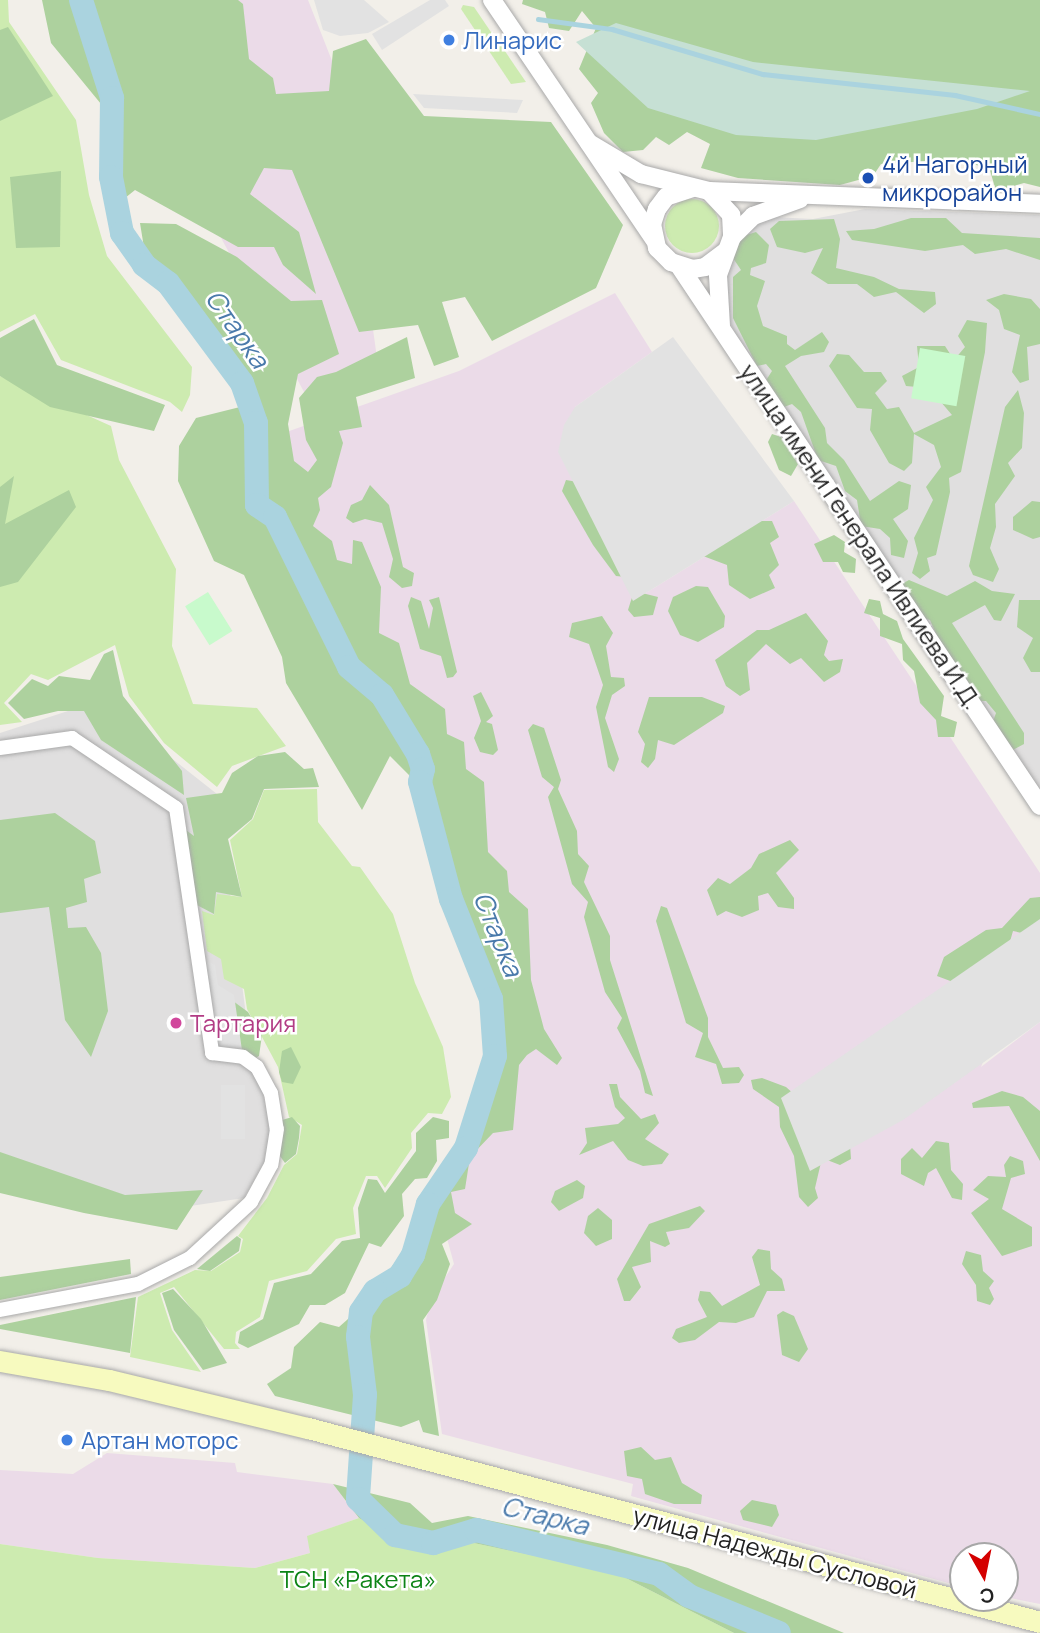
<!DOCTYPE html>
<html>
<head>
<meta charset="utf-8">
<style>
	body { margin:0 }
	#map { position:relative; width:1040px; height:1633px; overflow:hidden; background:#f2efe9; font-family:Manrope,sans-serif }
	div>[style] { position:absolute }
	.residential>* { inset:0; background:#e0dfdf }
	.industrial>* { inset:0; background:#ebdbe8 }
	.grass>* { inset:0; background:#cdebb0 }
	.round { border-radius:50% }
	.forest>* { inset:0; background:#add19e }
	.wetland>* { inset:0; background:#c6e0d4 }
	.park>* { inset:0; background:#c8facc; transform-origin:0 0 }
	.parking>* { inset:0; background:#e2e2e2; transform-origin:0 0 }
	.stream>* { height:4.5px; margin:-2.25px; padding:0 2.25px; transform-origin:2.25px; border-radius:2.25px; background:#aad3df }
	.river>* { height:24px; margin:-12px; padding:0 12px; transform-origin:12px; border-radius:12px; background:#aad3df }
	.roads { filter:drop-shadow(0 0 2px #a9a9a9) drop-shadow(0 0 2px #a9a9a9) }
	.minor>* { height:14px; margin:-7px; padding:0 7px; transform-origin:7px; border-radius:7px; background:#fff }
	.tertiary>* { height:18px; margin:-9px; padding:0 9px; transform-origin:9px; border-radius:9px; background:#fff }
	.secondary>* { height:21px; margin:-10.5px; padding:0 10.5px; transform-origin:10.5px; border-radius:10.5px; background:#f7fabf }
	.dots>* { width:19px; height:19px; translate:-50% -50%; box-sizing:border-box; border:4px solid #fff; border-radius:50% }
	span { translate:-50% -50%; white-space:nowrap; text-align:center; line-height:1.15; -webkit-text-stroke:5px #fff; paint-order:stroke }
	.shop-label { font-size:24px; color:#366cbe }
	.left { translate:0 -50%; text-align:left }
	.transit-label { font-size:24px; color:#164399 }
	.street-label { font-size:24px; color:#222 }
	.hotel-label { font-size:24px; color:#b23c85 }
	.park-label { font-size:24px; color:#0c8416 }
	.water-label { font-size:26px; color:#4a7aab; font-style:italic }
	.north { position:absolute; left:949px; top:1542px; width:70px; height:70px; box-sizing:border-box; background:#fff; border:2px solid #a7a7a7; border-radius:50%; rotate:171deg; font-size:19px; font-weight:700; line-height:28px; text-align:center; color:#222 }
	.north::after { content:''; display:block; margin:auto; width:24px; height:32px; background:#d40000; clip-path:polygon(50% 0,100% 100%,50% 72%,0 100%) }
</style>
</head>
<body>
<div id="map">
	<div class="residential">
		<div style="clip-path:polygon(865px 209px,1040px 215px,1040px 804px,742px 351px,726px 312px,725px 276px,735px 241px,752px 225px,772px 217px,813px 219px)"></div>
		<div style="clip-path:polygon(99px 701px,217px 794px,254px 1076px,261px 1086px,270px 1123px,268px 1156px,244px 1198px,110px 1218px,0 1182px,0 733px)"></div>
	</div>
	<div class="industrial">
		<div style="clip-path:polygon(145px 0,308px 0,338px 76px,380px 380px,310px 403px,205px 208px)"></div>
		<div style="clip-path:polygon(615px 293px,652px 352px,575px 407px,633px 601px,794px 501px,1040px 873px,1040px 919px,981px 1067px,1040px 1022px,1040px 1604px,1005px 1597px,1005px 1556px,963px 1556px,963px 1587px,631px 1496px,633px 1484px,442px 1434px,426px 1320px,431px 1299px,454px 1264px,439px 1209px,532px 1036px,287px 490px,278px 435px,459px 371px)"></div>
		<div style="clip-path:polygon(107px 1453px,235px 1463px,237px 1472px,333px 1484px,359px 1518px,308px 1536px,310px 1553px,255px 1568px,98px 1558px,0 1544px,0 1470px,73px 1474px)"></div>
	</div>
	<div class="grass">
		<div style="clip-path:polygon(0 0,8px 0,9px 22px,76px 120px,89px 195px,107px 256px,192px 367px,190px 395px,182px 412px,170px 402px,61px 360px,35px 314px,0 332px)"></div>
		<div style="clip-path:polygon(463px 5px,474px 7px,495px 38px,485px 45px,461px 9px)"></div>
		<div style="clip-path:polygon(498px 41px,526px 82px,511px 84px,487px 48px)"></div>
		<div class="round" style="left:665px;top:199px;width:54px;height:54px"></div>
		<div style="clip-path:polygon(0 376px,111px 426px,119px 460px,176px 569px,172px 646px,193px 704px,257px 708px,286px 746px,232px 766px,217px 787px,164px 743px,129px 696px,115px 645px,48px 680px,31px 674px,4px 703px,22px 722px,0 725px)"></div>
		<div style="clip-path:polygon(317px 789px,318px 822px,352px 866px,360px 867px,393px 914px,415px 983px,443px 1047px,451px 1097px,442px 1114px,428px 1113px,411px 1133px,412px 1148px,385px 1188px,377px 1176px,366px 1176px,353px 1208px,356px 1234px,336px 1239px,307px 1271px,269px 1281px,260px 1317px,236px 1332px,235px 1343px,240px 1349px,224px 1349px,174px 1287px,160px 1293px,172px 1330px,201px 1372px,130px 1357px,138px 1297px,195px 1270px,211px 1271px,240px 1252px,243px 1239px,238px 1236px,267px 1198px,284px 1165px,297px 1154px,302px 1125px,289px 1117px,278px 1067px,247px 1009px,244px 989px,224px 979px,221px 959px,207px 951px,202px 911px,214px 915px,217px 894px,242px 897px,230px 840px,253px 819px,264px 790px)"></div>
		<div style="clip-path:polygon(359px 1518px,392px 1537px,433px 1548px,469px 1542px,616px 1573px,734px 1633px,0 1633px,0 1544px,98px 1558px,255px 1568px,310px 1553px,307px 1536px)"></div>
	</div>
	<div class="forest">
		<div style="clip-path:polygon(42px 0,238px 0,243px 4px,249px 59px,273px 78px,276px 94px,329px 91px,333px 51px,366px 39px,424px 116px,551px 122px,623px 225px,596px 288px,492px 341px,465px 297px,442px 302px,459px 357px,434px 366px,418px 325px,359px 332px,292px 170px,264px 168px,250px 194px,299px 232px,316px 294px,283px 265px,274px 247px,238px 247px,135px 190px,120px 202px,116px 142px,101px 104px,51px 43px)"></div>
		<div style="clip-path:polygon(523px 0,1040px 0,1040px 187px,1024px 183px,996px 191px,989px 167px,943px 160px,881px 164px,873px 176px,840px 185px,738px 178px,701px 168px,710px 144px,687px 132px,669px 145px,656px 137px,643px 150px,623px 152px,604px 133px,591px 103px,598px 93px,579px 69px,596px 28px,582px 11px,569px 31px,549px 28px,545px 12px,522px 4px)"></div>
		<div style="clip-path:polygon(8px 27px,53px 96px,0 121px,0 30px)"></div>
		<div style="clip-path:polygon(61px 171px,60px 247px,16px 248px,10px 177px)"></div>
		<div style="clip-path:polygon(911px 218px,946px 218px,962px 233px,1040px 238px,1040px 260px,1006px 249px,975px 254px,963px 245px,925px 251px,852px 240px,846px 231px,874px 229px)"></div>
		<div style="clip-path:polygon(834px 219px,840px 239px,836px 268px,874px 277px,899px 289px,935px 292px,936px 304px,924px 313px,896px 292px,874px 297px,857px 284px,828px 284px,811px 273px,823px 248px,805px 253px,777px 247px,770px 229px,779px 221px)"></div>
		<div style="clip-path:polygon(140px 223px,176px 224px,237px 257px,291px 301px,322px 300px,339px 354px,298px 374px,288px 424px,294px 461px,308px 472px,317px 460px,306px 440px,299px 398px,317px 377px,336px 372px,407px 337px,415px 378px,356px 397px,362px 427px,339px 431px,343px 443px,331px 487px,318px 498px,320px 510px,313px 526px,332px 541px,337px 560px,352px 564px,353px 540px,362px 542px,381px 587px,379px 633px,399px 643px,410px 684px,445px 709px,447px 734px,464px 742px,466px 769px,484px 782px,488px 852px,507px 871px,509px 892px,528px 909px,531px 980px,544px 1029px,562px 1058px,557px 1065px,536px 1049px,527px 1055px,519px 1065px,513px 1130px,493px 1133px,470px 1157px,465px 1189px,451px 1192px,455px 1213px,472px 1224px,442px 1244px,450px 1264px,437px 1300px,423px 1320px,439px 1436px,423px 1432px,419px 1420px,401px 1427px,275px 1396px,267px 1384px,291px 1368px,294px 1347px,320px 1322px,339px 1327px,357px 1311px,404px 1251px,454px 1175px,485px 1070px,483px 981px,443px 908px,409px 775px,390px 756px,362px 810px,286px 683px,282px 657px,244px 575px,214px 561px,178px 481px,179px 446px,196px 418px,240px 407px,219px 360px,146px 260px)"></div>
		<div style="clip-path:polygon(756px 232px,769px 245px,766px 263px,751px 268px,750px 275px,765px 281px,757px 306px,763px 326px,787px 336px,787px 344px,795px 350px,822px 332px,829px 342px,824px 352px,801px 356px,785px 366px,825px 428px,827px 443px,844px 460px,870px 501px,899px 481px,911px 485px,908px 509px,893px 519px,908px 541px,904px 558px,891px 555px,890px 538px,880px 529px,861px 526px,857px 500px,845px 491px,836px 466px,818px 460px,801px 412px,792px 404px,784px 407px,764px 394px,761px 388px,772px 371px,766px 364px,757px 366px,733px 318px,733px 277px,741px 270px,733px 258px,740px 237px)"></div>
		<div style="clip-path:polygon(1004px 294px,1031px 299px,1040px 309px,1040px 344px,1027px 347px,1029px 380px,1020px 383px,1012px 372px,1020px 335px,1004px 329px,999px 310px,986px 300px)"></div>
		<div style="clip-path:polygon(34px 319px,57px 365px,165px 405px,154px 431px,50px 407px,0 376px,0 338px)"></div>
		<div style="clip-path:polygon(967px 320px,987px 323px,985px 352px,961px 472px,949px 478px,950px 492px,936px 555px,927px 558px,930px 571px,920px 579px,912px 573px,918px 553px,914px 538px,933px 500px,926px 487px,941px 467px,934px 445px,914px 434px,912px 463px,904px 471px,889px 463px,870px 430px,872px 409px,857px 408px,829px 366px,837px 354px,849px 355px,864px 372px,881px 372px,887px 381px,875px 393px,887px 409px,899px 407px,914px 433px,952px 415px,929px 388px,906px 386px,902px 376px,919px 367px,917px 346px,945px 346px,954px 360px,965px 347px,958px 336px)"></div>
		<div style="clip-path:polygon(1018px 390px,1024px 413px,1022px 448px,1008px 463px,1015px 476px,995px 504px,996px 527px,990px 548px,999px 569px,993px 582px,973px 575px,969px 566px,1005px 407px)"></div>
		<div style="clip-path:polygon(772px 434px,781px 437px,798px 464px,791px 476px,779px 470px,768px 442px)"></div>
		<div style="clip-path:polygon(14px 476px,5px 524px,69px 490px,76px 507px,18px 582px,0 587px,0 487px)"></div>
		<div style="clip-path:polygon(566px 480px,578px 482px,626px 577px,616px 576px,593px 545px,562px 491px)"></div>
		<div style="clip-path:polygon(370px 485px,389px 505px,403px 567px,414px 573px,412px 586px,402px 588px,389px 577px,393px 559px,382px 523px,365px 519px,353px 523px,346px 518px,351px 505px,362px 500px)"></div>
		<div style="clip-path:polygon(1032px 501px,1040px 502px,1040px 537px,1033px 539px,1013px 530px,1013px 517px)"></div>
		<div style="clip-path:polygon(754px 521px,772px 521px,779px 537px,770px 543px,779px 565px,769px 575px,775px 588px,750px 599px,729px 585px,727px 565px,695px 553px)"></div>
		<div style="clip-path:polygon(834px 535px,845px 542px,844px 552px,856px 559px,855px 573px,843px 572px,838px 562px,823px 562px,814px 544px)"></div>
		<div style="clip-path:polygon(909px 580px,947px 596px,975px 581px,992px 591px,1015px 594px,1001px 621px,994px 620px,985px 605px,952px 623px,1024px 733px,1024px 744px,1009px 752px,991px 727px,996px 713px,986px 701px,965px 701px,930px 620px,912px 615px,900px 585px)"></div>
		<div style="clip-path:polygon(696px 586px,708px 587px,725px 616px,724px 627px,698px 642px,680px 635px,668px 611px,673px 597px)"></div>
		<div style="clip-path:polygon(634px 591px,658px 597px,653px 615px,634px 617px,628px 610px)"></div>
		<div style="clip-path:polygon(411px 597px,421px 601px,429px 629px,433px 608px,429px 600px,439px 597px,457px 672px,453px 677px,447px 678px,441px 656px,420px 649px,408px 606px)"></div>
		<div style="clip-path:polygon(869px 599px,880px 601px,883px 614px,897px 621px,903px 639px,944px 696px,941px 716px,957px 722px,954px 737px,938px 737px,936px 720px,920px 703px,914px 671px,903px 660px,902px 644px,880px 636px,880px 618px,864px 613px)"></div>
		<div style="clip-path:polygon(1019px 600px,1040px 600px,1040px 672px,1031px 672px,1023px 658px,1033px 638px,1017px 627px)"></div>
		<div style="clip-path:polygon(806px 613px,828px 641px,824px 655px,829px 661px,843px 659px,840px 672px,824px 682px,801px 658px,790px 664px,766px 644px,747px 663px,750px 690px,740px 696px,726px 686px,715px 660px,757px 630px,769px 630px)"></div>
		<div style="clip-path:polygon(602px 616px,613px 633px,606px 646px,611px 677px,624px 678px,625px 686px,612px 695px,605px 718px,619px 759px,614px 772px,608px 767px,596px 707px,603px 685px,589px 644px,569px 637px,572px 623px)"></div>
		<div style="clip-path:polygon(113px 650px,123px 696px,182px 771px,184px 795px,101px 740px,84px 711px,58px 711px,24px 719px,8px 703px,32px 679px,48px 686px,59px 676px,90px 680px,104px 654px)"></div>
		<div style="clip-path:polygon(481px 692px,493px 716px,486px 722px,492px 724px,498px 750px,493px 755px,480px 752px,474px 738px,481px 721px,473px 696px)"></div>
		<div style="clip-path:polygon(649px 697px,702px 697px,725px 706px,723px 713px,674px 745px,658px 740px,655px 759px,648px 768px,641px 762px,645px 744px,638px 732px)"></div>
		<div style="clip-path:polygon(533px 724px,544px 728px,561px 780px,558px 789px,577px 831px,578px 854px,589px 866px,584px 882px,610px 936px,610px 960px,653px 1096px,645px 1093px,640px 1071px,617px 1028px,622px 1018px,605px 992px,584px 917px,588px 902px,572px 884px,548px 797px,554px 787px,542px 777px,528px 730px)"></div>
		<div style="clip-path:polygon(285px 752px,304px 769px,313px 768px,319px 787px,264px 789px,252px 819px,228px 839px,242px 897px,216px 892px,214px 914px,193px 903px,175px 822px,194px 836px,186px 798px,222px 793px,232px 773px,258px 756px)"></div>
		<div style="clip-path:polygon(55px 813px,95px 841px,101px 873px,84px 879px,87px 902px,66px 908px,68px 928px,86px 927px,101px 953px,108px 1011px,91px 1057px,65px 1020px,49px 907px,0 913px,0 820px)"></div>
		<div style="clip-path:polygon(790px 840px,799px 850px,776px 873px,794px 898px,794px 909px,778px 907px,768px 893px,758px 896px,759px 910px,742px 917px,726px 911px,717px 916px,707px 890px,718px 878px,730px 884px,751px 868px,759px 854px)"></div>
		<div style="clip-path:polygon(1040px 897px,1040px 937px,1013px 931px,1009px 945px,953px 982px,937px 976px,944px 957px,986px 930px,1002px 928px,1030px 898px)"></div>
		<div style="clip-path:polygon(661px 906px,667px 908px,708px 1018px,708px 1037px,723px 1068px,739px 1067px,744px 1075px,739px 1083px,722px 1084px,716px 1064px,695px 1057px,703px 1033px,686px 1023px,656px 921px)"></div>
		<div style="clip-path:polygon(233px 1001px,248px 1012px,262px 1035px,259px 1056px,247px 1063px,238px 1052px)"></div>
		<div style="clip-path:polygon(291px 1047px,301px 1067px,293px 1084px,282px 1082px,279px 1072px,282px 1051px)"></div>
		<div style="clip-path:polygon(762px 1078px,786px 1087px,850px 1144px,851px 1159px,840px 1165px,822px 1158px,815px 1188px,818px 1198px,808px 1207px,799px 1197px,794px 1156px,780px 1127px,779px 1107px,753px 1089px,751px 1080px)"></div>
		<div style="clip-path:polygon(609px 1084px,617px 1084px,620px 1097px,641px 1119px,655px 1114px,659px 1123px,645px 1139px,669px 1154px,662px 1164px,643px 1166px,628px 1160px,613px 1141px,579px 1155px,587px 1143px,585px 1128px,618px 1124px,625px 1118px,615px 1107px)"></div>
		<div style="clip-path:polygon(1002px 1091px,1023px 1097px,1040px 1111px,1040px 1161px,1009px 1106px,973px 1108px,972px 1103px)"></div>
		<div style="clip-path:polygon(292px 1117px,300px 1126px,299px 1138px,296px 1154px,285px 1163px,277px 1152px,279px 1121px)"></div>
		<div style="clip-path:polygon(433px 1117px,449px 1121px,449px 1138px,436px 1140px,437px 1161px,427px 1178px,415px 1179px,402px 1194px,404px 1216px,381px 1247px,369px 1243px,345px 1293px,325px 1305px,310px 1305px,299px 1324px,248px 1348px,238px 1343px,240px 1332px,263px 1319px,274px 1283px,311px 1274px,342px 1241px,360px 1238px,358px 1208px,368px 1179px,377px 1180px,385px 1193px,416px 1151px,416px 1133px)"></div>
		<div style="clip-path:polygon(936px 1141px,949px 1143px,951px 1170px,963px 1184px,962px 1200px,952px 1198px,936px 1168px,928px 1173px,924px 1186px,901px 1174px,901px 1159px,912px 1148px,922px 1158px)"></div>
		<div style="clip-path:polygon(0 1152px,125px 1195px,203px 1190px,177px 1230px,84px 1213px,0 1193px)"></div>
		<div style="clip-path:polygon(1010px 1156px,1023px 1161px,1025px 1174px,1011px 1178px,1002px 1209px,1032px 1227px,1032px 1246px,1002px 1256px,971px 1213px,989px 1199px,973px 1190px,988px 1176px,1006px 1177px,1004px 1165px)"></div>
		<div style="clip-path:polygon(577px 1180px,585px 1186px,583px 1198px,559px 1211px,551px 1202px,555px 1191px)"></div>
		<div style="clip-path:polygon(700px 1206px,705px 1211px,689px 1228px,666px 1232px,670px 1244px,665px 1247px,650px 1241px,651px 1262px,632px 1267px,641px 1287px,630px 1301px,624px 1301px,617px 1279px,649px 1224px)"></div>
		<div style="clip-path:polygon(598px 1208px,612px 1220px,612px 1239px,596px 1246px,584px 1233px,588px 1216px)"></div>
		<div style="clip-path:polygon(237px 1236px,241px 1239px,239px 1251px,210px 1271px,197px 1269px)"></div>
		<div style="clip-path:polygon(758px 1249px,770px 1251px,771px 1269px,782px 1279px,785px 1291px,767px 1291px,754px 1317px,736px 1323px,719px 1322px,695px 1340px,679px 1343px,672px 1338px,676px 1329px,707px 1317px,698px 1300px,700px 1291px,710px 1292px,722px 1306px,760px 1285px,752px 1257px)"></div>
		<div style="clip-path:polygon(966px 1251px,981px 1255px,983px 1271px,994px 1281px,989px 1288px,994px 1299px,990px 1305px,977px 1301px,976px 1285px,962px 1264px)"></div>
		<div style="clip-path:polygon(130px 1259px,131px 1274px,0 1300px,0 1277px)"></div>
		<div style="clip-path:polygon(173px 1289px,201px 1319px,227px 1363px,203px 1370px,174px 1330px,162px 1293px)"></div>
		<div style="clip-path:polygon(136px 1297px,130px 1353px,0 1329px,0 1325px)"></div>
		<div style="clip-path:polygon(783px 1311px,794px 1316px,808px 1349px,799px 1362px,782px 1355px,777px 1315px)"></div>
		<div style="clip-path:polygon(641px 1447px,655px 1460px,671px 1457px,682px 1483px,702px 1495px,701px 1504px,674px 1504px,645px 1494px,642px 1479px,627px 1476px,624px 1451px)"></div>
		<div style="clip-path:polygon(333px 1484px,410px 1503px,432px 1523px,468px 1516px,607px 1545px,688px 1568px,844px 1633px,734px 1633px,616px 1573px,469px 1542px,433px 1548px,392px 1537px,359px 1518px)"></div>
		<div style="clip-path:polygon(752px 1500px,776px 1505px,779px 1515px,772px 1527px,743px 1520px,740px 1511px)"></div>
	</div>
	<div class="wetland">
		<div style="clip-path:polygon(616px 23px,753px 62px,1030px 91px,977px 109px,816px 140px,736px 135px,648px 108px,576px 42px)"></div>
	</div>
	<div class="park">
		<div style="left:920px;top:348px;width:46px;height:51px;rotate:10deg"></div>
		<div style="left:208px;top:592px;width:46px;height:27px;rotate:58deg"></div>
	</div>
	<div class="parking">
		<div style="clip-path:polygon(314px 0,364px 0,389px 22px,368px 33px,340px 36px,323px 30px)"></div>
		<div style="clip-path:polygon(430px 0,445px 0,449px 6px,382px 50px,372px 34px)"></div>
		<div style="clip-path:polygon(413px 94px,523px 100px,517px 113px,424px 108px)"></div>
		<div style="clip-path:polygon(673px 337px,794px 501px,633px 601px,558px 452px,564px 425px,575px 407px)"></div>
		<div style="clip-path:polygon(1040px 919px,1040px 1022px,903px 1120px,810px 1171px,781px 1098px)"></div>
		<div style="clip-path:polygon(196px 956px,215px 965px,218px 985px,234px 995px,243px 1057px,212px 1053px)"></div>
		<div style="left:221px;top:1085px;width:24px;height:54px"></div>
	</div>
	<div class="stream">
		<div style="left:538px;top:19px;width:75px;rotate:7.7deg"></div>
		<div style="left:612px;top:29px;width:158px;rotate:16.6deg"></div>
		<div style="left:763px;top:74px;width:193px;rotate:6.2deg"></div>
		<div style="left:955px;top:95px;width:87px;rotate:12.6deg"></div>
	</div>
	<div class="river">
		<div style="left:81px;top:0;width:103px;rotate:72.4deg"></div>
		<div style="left:112px;top:98px;width:79px;rotate:90.7deg"></div>
		<div style="left:111px;top:177px;width:57px;rotate:78.9deg"></div>
		<div style="left:122px;top:233px;width:39px;rotate:55deg"></div>
		<div style="left:144px;top:265px;width:30px;rotate:37deg"></div>
		<div style="left:168px;top:283px;width:124px;rotate:53.5deg"></div>
		<div style="left:242px;top:383px;width:42px;rotate:70.7deg"></div>
		<div style="left:256px;top:423px;width:82px;rotate:89.3deg"></div>
		<div style="left:257px;top:505px;width:22px;rotate:34deg"></div>
		<div style="left:275px;top:517px;width:167px;rotate:63.7deg"></div>
		<div style="left:349px;top:667px;width:43px;rotate:40.3deg"></div>
		<div style="left:382px;top:695px;width:69px;rotate:58.6deg"></div>
		<div style="left:418px;top:754px;width:16px;rotate:72deg"></div>
		<div style="left:423px;top:769px;width:13px;rotate:103deg"></div>
		<div style="left:420px;top:782px;width:121px;rotate:75.2deg"></div>
		<div style="left:451px;top:899px;width:108px;rotate:68.2deg"></div>
		<div style="left:491px;top:999px;width:57px;rotate:86deg"></div>
		<div style="left:495px;top:1056px;width:96px;rotate:107.5deg"></div>
		<div style="left:466px;top:1148px;width:68px;rotate:124.2deg"></div>
		<div style="left:428px;top:1204px;width:53px;rotate:106.4deg"></div>
		<div style="left:413px;top:1255px;width:25px;rotate:122deg"></div>
		<div style="left:400px;top:1276px;width:29px;rotate:149deg"></div>
		<div style="left:375px;top:1291px;width:25px;rotate:124deg"></div>
		<div style="left:361px;top:1312px;width:25px;rotate:97deg"></div>
		<div style="left:358px;top:1337px;width:58px;rotate:83.1deg"></div>
		<div style="left:365px;top:1395px;width:104px;rotate:93.9deg"></div>
		<div style="left:358px;top:1499px;width:52px;rotate:44.2deg"></div>
		<div style="left:395px;top:1535px;width:39px;rotate:12deg"></div>
		<div style="left:433px;top:1543px;width:45px;rotate:-16.8deg"></div>
		<div style="left:476px;top:1530px;width:188px;rotate:13.5deg"></div>
		<div style="left:659px;top:1574px;width:37px;rotate:36deg"></div>
		<div style="left:689px;top:1596px;width:97px;rotate:22.3deg"></div>
	</div>
	<div class="roads">
		<div class="minor">
			<div style="left:0;top:748px;width:73px;rotate:-7.9deg"></div>
			<div style="left:72px;top:738px;width:125px;rotate:33.9deg"></div>
			<div style="left:176px;top:808px;width:248px;rotate:81.6deg"></div>
			<div style="left:212px;top:1053px;width:31px;rotate:7deg"></div>
			<div style="left:243px;top:1057px;width:17px;rotate:36deg"></div>
			<div style="left:257px;top:1067px;width:30px;rotate:62deg"></div>
			<div style="left:271px;top:1093px;width:36px;rotate:81deg"></div>
			<div style="left:277px;top:1129px;width:36px;rotate:99deg"></div>
			<div style="left:271px;top:1165px;width:42px;rotate:118.4deg"></div>
			<div style="left:251px;top:1202px;width:83px;rotate:137.4deg"></div>
			<div style="left:190px;top:1258px;width:58px;rotate:153.4deg"></div>
			<div style="left:138px;top:1284px;width:140px;rotate:169.3deg"></div>
		</div>
		<div class="tertiary">
			<div style="left:492px;top:0;width:289px;rotate:55.9deg"></div>
			<div style="left:589px;top:143px;width:61px;rotate:30.8deg"></div>
			<div style="left:641px;top:174px;width:70px;rotate:14deg"></div>
			<div style="left:709px;top:191px;width:331px;rotate:2.2deg"></div>
			<div style="left:693px;top:188px;width:28px;rotate:162deg"></div>
			<div style="left:666px;top:197px;width:15px;rotate:127deg"></div>
			<div style="left:657px;top:209px;width:16px;rotate:108deg"></div>
			<div style="left:652px;top:224px;width:25px;rotate:78deg"></div>
			<div style="left:657px;top:248px;width:20px;rotate:45deg"></div>
			<div style="left:671px;top:262px;width:23px;rotate:18deg"></div>
			<div style="left:693px;top:269px;width:12px;rotate:-9deg"></div>
			<div style="left:705px;top:267px;width:25px;rotate:-37deg"></div>
			<div style="left:709px;top:191px;width:33px;rotate:47deg"></div>
			<div style="left:731px;top:215px;width:22px;rotate:87deg"></div>
			<div style="left:680px;top:267px;width:648px;rotate:56.26deg"></div>
			<div style="left:721px;top:326px;width:51px;rotate:-93.4deg"></div>
			<div style="left:718px;top:275px;width:40px;rotate:-69.8deg"></div>
			<div style="left:732px;top:237px;width:30px;rotate:-45deg"></div>
			<div style="left:753px;top:216px;width:50px;rotate:-19.9deg"></div>
		</div>
		<div class="secondary">
			<div style="left:0;top:1361px;width:111px;rotate:9.9deg"></div>
			<div style="left:109px;top:1380px;width:205px;rotate:13.6deg"></div>
			<div style="left:308px;top:1428px;width:757px;rotate:14.84deg"></div>
		</div>
	</div>
	<div class="dots">
		<div style="left:449px;top:40px;background:#3f7fe0"></div>
		<div style="left:868px;top:178px;background:#1a4fb4"></div>
		<div style="left:176px;top:1023px;background:#d1479c"></div>
		<div style="left:67px;top:1440px;background:#3f7fe0"></div>
	</div>
	<div class="shop-label">
		<span class="left" style="left:463px;top:40px">Линарис</span>
		<span class="left" style="left:81px;top:1440px">Артан моторс</span>
	</div>
	<div class="transit-label">
		<span class="left" style="left:882px;top:178px">4й Нагорный<br>микрорайон</span>
	</div>
	<div class="street-label">
		<span style="left:861px;top:536px;rotate:56deg">улица имени Генерала Ивлиева И.Д.</span>
		<span style="left:775px;top:1552px;rotate:15deg">улица Надежды Сусловой</span>
	</div>
	<div class="hotel-label">
		<span class="left" style="left:190px;top:1023px">Тартария</span>
	</div>
	<div class="park-label">
		<span style="left:358px;top:1579px">ТСН «Ракета»</span>
	</div>
	<div class="water-label">
		<span style="left:237px;top:329px;rotate:55deg">Старка</span>
		<span style="left:498px;top:934px;rotate:68deg">Старка</span>
		<span style="left:545px;top:1516px;rotate:14deg">Старка</span>
	</div>
	<div class="north">С</div>
</div>
</body>
</html>
